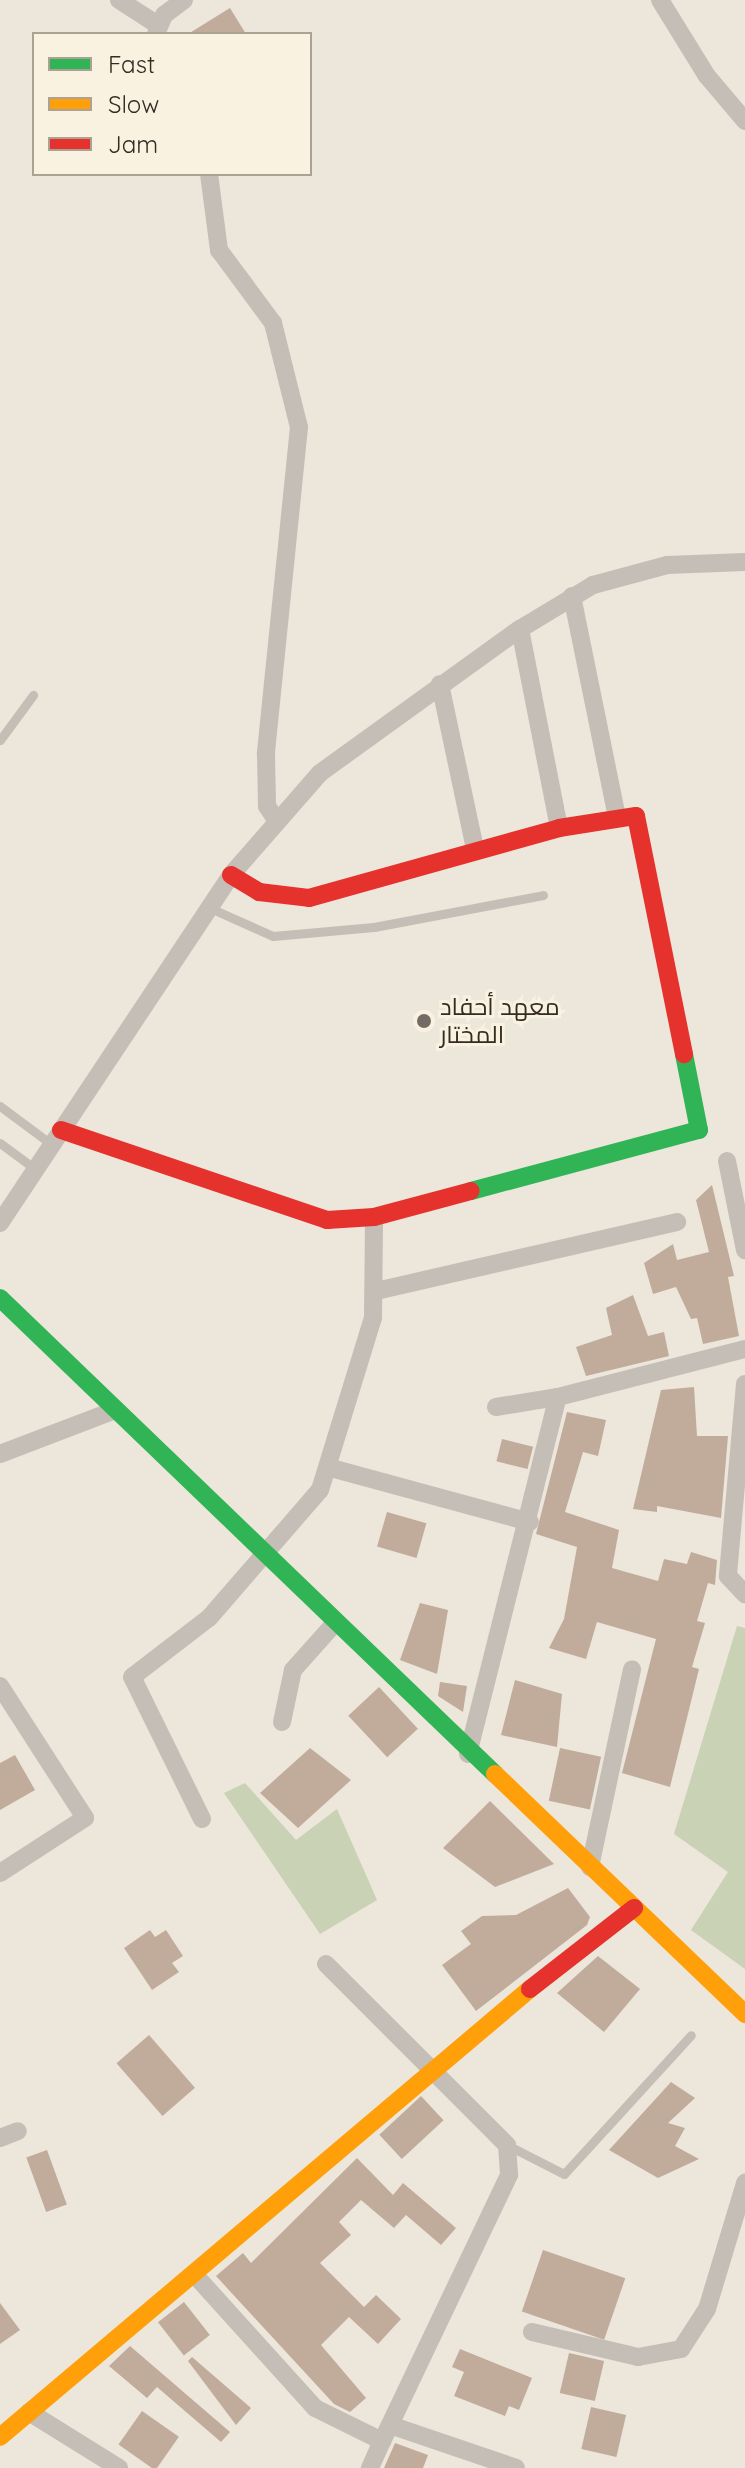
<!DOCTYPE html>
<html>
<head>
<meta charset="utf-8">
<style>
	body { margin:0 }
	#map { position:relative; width:745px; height:2468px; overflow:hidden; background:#ece6db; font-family:Quicksand,Cairo,sans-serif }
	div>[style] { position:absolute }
	.green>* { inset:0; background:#c9d2b4 }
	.building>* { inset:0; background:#c1ac9c; transform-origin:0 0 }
	.lane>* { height:9px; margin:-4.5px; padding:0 4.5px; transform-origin:4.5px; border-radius:4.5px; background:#c4beb6 }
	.street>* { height:18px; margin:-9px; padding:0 9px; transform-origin:9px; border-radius:9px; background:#c4beb6 }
	.fast>* { height:18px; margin:-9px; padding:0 9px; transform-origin:9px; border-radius:9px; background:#30b455 }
	.slow>* { height:18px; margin:-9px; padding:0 9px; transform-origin:9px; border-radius:9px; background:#ff9f0a }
	.jam>* { height:18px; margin:-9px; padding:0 9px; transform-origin:9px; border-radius:9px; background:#e5322d }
	.dots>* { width:22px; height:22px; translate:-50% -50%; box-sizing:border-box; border:4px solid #faf2e1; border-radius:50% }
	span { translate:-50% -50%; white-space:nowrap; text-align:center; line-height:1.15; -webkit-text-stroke:6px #faf2e1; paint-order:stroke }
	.poi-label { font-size:24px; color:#342b24 }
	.left { translate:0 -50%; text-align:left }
	.legend { position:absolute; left:32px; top:32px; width:280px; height:144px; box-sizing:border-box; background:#faf2e1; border:2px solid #aba295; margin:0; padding:10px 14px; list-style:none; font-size:24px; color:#342b24 }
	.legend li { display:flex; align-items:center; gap:16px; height:40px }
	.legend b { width:40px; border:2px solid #aba295 }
</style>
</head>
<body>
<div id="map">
	<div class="green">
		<div style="clip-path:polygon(737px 1626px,745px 1628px,745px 1969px,691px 1930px,728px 1872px,674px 1834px)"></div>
		<div style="clip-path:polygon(245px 1783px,296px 1840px,337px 1809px,377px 1900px,320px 1934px,224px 1793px)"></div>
	</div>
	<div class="building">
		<div style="clip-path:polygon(230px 8px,246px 34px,188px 34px)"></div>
		<div style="clip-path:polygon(712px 1185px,734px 1276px,728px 1277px,739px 1336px,703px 1344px,697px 1318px,691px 1319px,676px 1287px,653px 1294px,644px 1263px,673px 1244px,677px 1260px,709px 1252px,696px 1200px)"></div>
		<div style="clip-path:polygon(633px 1295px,648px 1336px,664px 1332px,669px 1356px,586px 1376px,576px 1347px,612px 1335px,606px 1308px)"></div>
		<div style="clip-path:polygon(694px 1387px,697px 1436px,728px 1436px,721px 1518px,657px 1506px,657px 1512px,633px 1509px,661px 1390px)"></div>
		<div style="clip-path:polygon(567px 1412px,606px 1420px,598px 1456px,583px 1452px,565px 1512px,619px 1530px,612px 1568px,658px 1581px,664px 1559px,687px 1564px,691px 1552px,717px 1560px,715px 1585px,708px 1583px,697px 1621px,705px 1623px,692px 1667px,699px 1669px,670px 1787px,622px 1773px,656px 1639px,597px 1622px,586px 1659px,549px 1648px,564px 1619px,577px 1547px,536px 1534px)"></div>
		<div style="left:502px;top:1439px;width:32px;height:23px;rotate:14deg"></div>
		<div style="left:387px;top:1512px;width:41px;height:36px;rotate:16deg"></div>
		<div style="clip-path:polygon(420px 1603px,448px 1610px,437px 1674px,400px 1660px)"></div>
		<div style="clip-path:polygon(515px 1680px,562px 1694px,557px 1747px,501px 1735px)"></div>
		<div style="clip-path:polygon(440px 1682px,467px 1686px,463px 1712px,438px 1696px)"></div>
		<div style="left:379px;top:1687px;width:57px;height:42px;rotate:47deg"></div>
		<div style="clip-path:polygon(310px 1748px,351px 1780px,298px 1828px,260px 1793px)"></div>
		<div style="left:560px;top:1748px;width:42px;height:54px;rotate:12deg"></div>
		<div style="clip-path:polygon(15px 1755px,35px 1790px,0 1810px,0 1763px)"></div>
		<div style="clip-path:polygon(490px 1801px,554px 1864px,495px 1887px,443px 1848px)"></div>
		<div style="clip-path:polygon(568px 1888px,590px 1917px,587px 1925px,476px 2011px,442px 1965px,471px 1944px,461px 1931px,482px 1916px,516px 1915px)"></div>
		<div style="clip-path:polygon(150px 1930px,155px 1937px,166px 1930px,183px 1956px,172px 1963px,179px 1972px,152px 1990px,124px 1948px)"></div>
		<div style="clip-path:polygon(598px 1956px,640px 1989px,604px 2032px,557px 1993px)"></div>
		<div style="left:149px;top:2035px;width:70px;height:43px;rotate:49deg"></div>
		<div style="clip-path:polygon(671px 2082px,695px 2098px,668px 2123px,685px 2128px,675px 2146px,699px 2159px,658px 2178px,609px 2150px)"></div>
		<div style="left:421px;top:2096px;width:33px;height:57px;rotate:47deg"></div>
		<div style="left:47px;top:2150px;width:58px;height:22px;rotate:70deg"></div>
		<div style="clip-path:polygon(357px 2158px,393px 2195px,403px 2183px,456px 2228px,441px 2245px,406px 2215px,394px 2228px,361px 2200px,339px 2222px,351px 2235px,320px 2263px,364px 2307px,376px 2295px,401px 2319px,378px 2344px,349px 2317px,321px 2345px,366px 2398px,350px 2412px,334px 2404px,216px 2276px,243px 2253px,251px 2263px)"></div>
		<div style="left:543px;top:2250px;width:87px;height:65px;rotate:19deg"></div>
		<div style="left:184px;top:2302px;width:42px;height:33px;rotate:52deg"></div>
		<div style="clip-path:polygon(0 2303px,20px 2330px,0 2344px)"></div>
		<div style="clip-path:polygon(130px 2346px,230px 2432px,221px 2442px,157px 2387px,147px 2398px,109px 2366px)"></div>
		<div style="clip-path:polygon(460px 2349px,532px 2378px,519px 2410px,509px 2406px,505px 2416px,454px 2396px,464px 2372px,452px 2367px)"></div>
		<div style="left:569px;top:2353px;width:36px;height:41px;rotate:13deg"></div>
		<div style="clip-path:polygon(192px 2357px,251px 2408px,236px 2425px,188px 2361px)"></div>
		<div style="left:591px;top:2407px;width:36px;height:43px;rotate:13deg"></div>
		<div style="left:142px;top:2411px;width:45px;height:41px;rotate:35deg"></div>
		<div style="clip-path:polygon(395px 2443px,428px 2455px,423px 2468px,384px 2468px)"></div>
	</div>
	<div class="lane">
		<div style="left:0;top:740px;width:56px;rotate:-53.7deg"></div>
		<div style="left:210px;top:908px;width:69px;rotate:24deg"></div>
		<div style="left:273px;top:936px;width:101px;rotate:-5.1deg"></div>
		<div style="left:374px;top:927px;width:172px;rotate:-10.7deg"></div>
		<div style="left:0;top:1106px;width:64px;rotate:36.7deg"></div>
		<div style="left:0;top:1143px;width:44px;rotate:36.6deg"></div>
		<div style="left:507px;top:2145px;width:64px;rotate:27deg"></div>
		<div style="left:564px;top:2174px;width:188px;rotate:-47.6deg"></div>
	</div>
	<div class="street">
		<div style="left:119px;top:0;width:46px;rotate:32.7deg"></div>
		<div style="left:660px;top:0;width:89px;rotate:58.3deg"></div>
		<div style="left:707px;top:76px;width:59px;rotate:49.8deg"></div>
		<div style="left:156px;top:34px;width:21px;rotate:-67deg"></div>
		<div style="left:164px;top:15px;width:25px;rotate:-37deg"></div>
		<div style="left:209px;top:174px;width:77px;rotate:82.5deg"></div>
		<div style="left:219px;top:250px;width:91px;rotate:53.5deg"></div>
		<div style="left:273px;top:323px;width:107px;rotate:76deg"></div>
		<div style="left:299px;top:427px;width:329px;rotate:95.8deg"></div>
		<div style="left:266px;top:754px;width:52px;rotate:88.9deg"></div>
		<div style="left:267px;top:806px;width:17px;rotate:57deg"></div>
		<div style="left:572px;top:596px;width:226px;rotate:78.5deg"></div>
		<div style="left:520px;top:629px;width:203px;rotate:78.9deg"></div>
		<div style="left:440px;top:684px;width:169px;rotate:78deg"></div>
		<div style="left:727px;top:1161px;width:91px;rotate:78.6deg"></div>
		<div style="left:0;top:1223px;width:418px;rotate:-56.4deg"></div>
		<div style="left:231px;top:875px;width:135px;rotate:-48.9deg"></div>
		<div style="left:320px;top:773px;width:246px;rotate:-35.8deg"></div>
		<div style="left:520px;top:629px;width:85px;rotate:-31.1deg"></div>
		<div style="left:593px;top:585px;width:77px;rotate:-15.1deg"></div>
		<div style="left:667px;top:565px;width:78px;rotate:-2.2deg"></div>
		<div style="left:376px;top:1291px;width:309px;rotate:-12.9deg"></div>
		<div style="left:745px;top:1384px;width:193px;rotate:95.1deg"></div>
		<div style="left:728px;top:1576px;width:25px;rotate:47deg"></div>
		<div style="left:496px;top:1407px;width:63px;rotate:-9.2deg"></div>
		<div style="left:0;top:1454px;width:123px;rotate:-20.9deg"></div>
		<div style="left:331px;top:1468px;width:206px;rotate:15.2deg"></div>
		<div style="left:0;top:1686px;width:157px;rotate:57.2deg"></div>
		<div style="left:85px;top:1818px;width:101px;rotate:147.1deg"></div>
		<div style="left:282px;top:1722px;width:53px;rotate:-78.1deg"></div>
		<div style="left:293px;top:1670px;width:63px;rotate:-48.2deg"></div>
		<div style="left:468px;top:1754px;width:368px;rotate:-75.9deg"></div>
		<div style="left:558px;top:1397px;width:193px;rotate:-14.4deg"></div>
		<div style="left:202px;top:1819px;width:158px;rotate:-116.2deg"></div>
		<div style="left:132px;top:1677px;width:97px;rotate:-37.5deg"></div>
		<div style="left:209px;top:1618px;width:169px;rotate:-49.1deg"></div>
		<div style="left:320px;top:1490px;width:180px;rotate:-72.9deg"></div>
		<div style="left:373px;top:1318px;width:101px;rotate:-89.4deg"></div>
		<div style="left:590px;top:1867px;width:202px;rotate:-78deg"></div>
		<div style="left:326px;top:1964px;width:256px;rotate:45deg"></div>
		<div style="left:507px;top:2145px;width:30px;rotate:86deg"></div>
		<div style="left:509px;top:2175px;width:295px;rotate:115.5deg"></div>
		<div style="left:0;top:2138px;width:19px;rotate:-21deg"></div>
		<div style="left:194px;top:2274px;width:181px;rotate:47.9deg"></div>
		<div style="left:315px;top:2408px;width:75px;rotate:26.2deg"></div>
		<div style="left:382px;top:2441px;width:30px;rotate:114deg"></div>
		<div style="left:532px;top:2332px;width:109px;rotate:13.3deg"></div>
		<div style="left:638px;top:2357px;width:44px;rotate:-10.5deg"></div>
		<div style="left:681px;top:2349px;width:48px;rotate:-57deg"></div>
		<div style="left:707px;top:2309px;width:132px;rotate:-73.2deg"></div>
		<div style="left:29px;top:2412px;width:106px;rotate:31.9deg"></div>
		<div style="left:390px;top:2425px;width:133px;rotate:18.8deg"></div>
	</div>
	<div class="fast">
		<div style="left:471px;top:1191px;width:236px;rotate:-15deg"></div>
		<div style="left:699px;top:1130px;width:77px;rotate:-101.2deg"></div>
		<div style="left:0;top:1298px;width:687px;rotate:43.88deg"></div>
	</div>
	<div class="slow">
		<div style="left:495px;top:1774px;width:347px;rotate:43.8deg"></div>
		<div style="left:0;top:2437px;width:694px;rotate:-40.21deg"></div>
	</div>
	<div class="jam">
		<div style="left:231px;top:875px;width:33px;rotate:31deg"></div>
		<div style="left:259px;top:892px;width:50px;rotate:6.8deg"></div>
		<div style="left:309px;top:898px;width:260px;rotate:-15.6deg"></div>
		<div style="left:559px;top:828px;width:78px;rotate:-8.9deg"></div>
		<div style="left:636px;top:816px;width:243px;rotate:78.6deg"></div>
		<div style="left:61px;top:1130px;width:281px;rotate:18.7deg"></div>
		<div style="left:327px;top:1220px;width:47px;rotate:-3.7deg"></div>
		<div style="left:374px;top:1217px;width:100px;rotate:-15deg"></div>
		<div style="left:530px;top:1989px;width:132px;rotate:-37.9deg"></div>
	</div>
	<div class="dots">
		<div style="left:424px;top:1021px;background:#746c64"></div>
	</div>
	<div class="poi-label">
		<span class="left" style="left:440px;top:1021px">معهد أحفاد<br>المختار</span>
	</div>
	<ul class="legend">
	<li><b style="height:10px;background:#30b455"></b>Fast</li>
	<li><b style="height:10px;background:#ff9f0a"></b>Slow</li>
	<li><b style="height:10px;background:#e5322d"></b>Jam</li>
	</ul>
</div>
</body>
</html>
